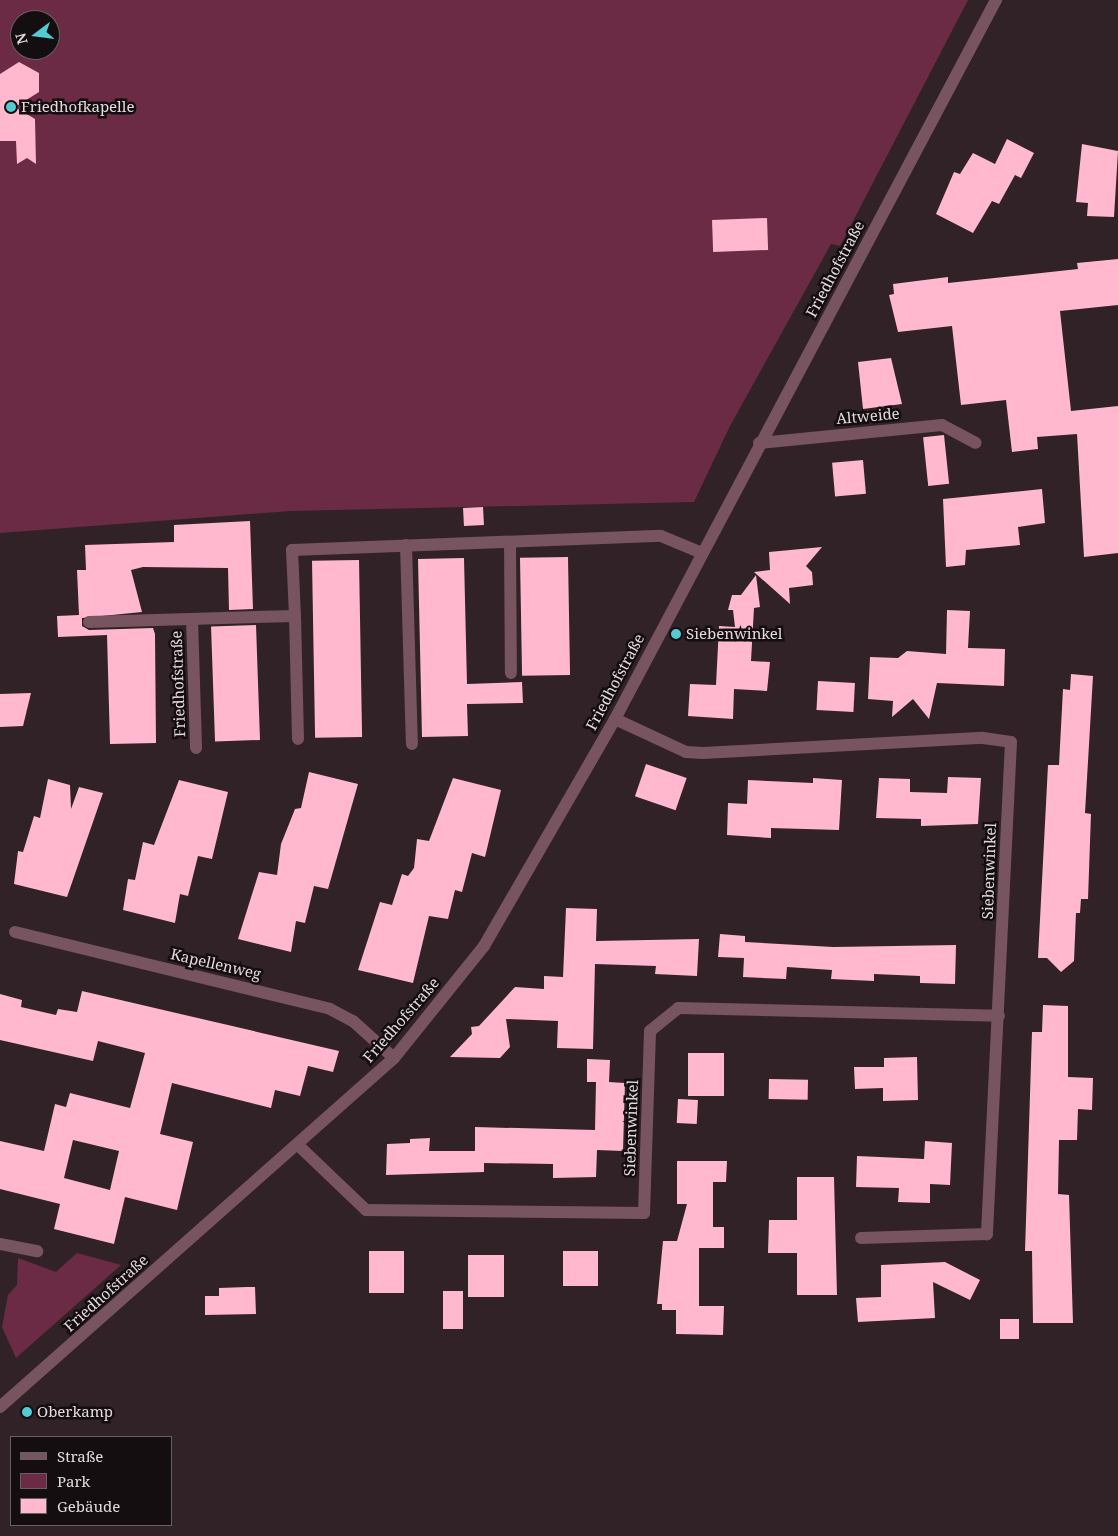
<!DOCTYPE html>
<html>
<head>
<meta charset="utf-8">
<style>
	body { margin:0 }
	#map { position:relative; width:1118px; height:1536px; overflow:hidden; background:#312227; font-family:"Noto Serif",serif }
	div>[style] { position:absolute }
	.green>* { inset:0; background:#6c2b44 }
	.building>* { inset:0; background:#ffb8ce; transform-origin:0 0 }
	.minor>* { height:12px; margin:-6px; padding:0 6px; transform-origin:6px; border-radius:6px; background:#77545f }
	.dots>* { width:14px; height:14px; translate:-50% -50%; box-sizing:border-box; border:2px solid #140e10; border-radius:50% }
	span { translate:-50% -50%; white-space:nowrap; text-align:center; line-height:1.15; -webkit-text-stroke:5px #140e10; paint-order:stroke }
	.poi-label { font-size:15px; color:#e4dadd }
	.left { translate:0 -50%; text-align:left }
	.street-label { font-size:15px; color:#e4dadd }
	.legend { position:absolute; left:10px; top:1436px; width:162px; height:90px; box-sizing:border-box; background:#140e10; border:1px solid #676062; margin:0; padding:6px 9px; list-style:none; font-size:15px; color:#e4dadd }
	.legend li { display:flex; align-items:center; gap:10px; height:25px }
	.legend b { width:25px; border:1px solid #676062 }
	.north { position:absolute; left:10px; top:10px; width:50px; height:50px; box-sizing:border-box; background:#140e10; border:1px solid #676062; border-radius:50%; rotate:255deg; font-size:14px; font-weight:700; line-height:20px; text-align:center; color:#e4dadd }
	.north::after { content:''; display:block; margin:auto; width:18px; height:22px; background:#52ccd0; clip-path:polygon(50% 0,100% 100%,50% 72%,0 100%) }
</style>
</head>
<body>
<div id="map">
	<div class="green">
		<div style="clip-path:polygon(evenodd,0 0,968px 0,840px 246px,831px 244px,730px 426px,694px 502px,290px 511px,0 533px,0 0,20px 20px,50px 20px,50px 50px,20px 50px,20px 20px)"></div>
		<div style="clip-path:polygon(77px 1253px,121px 1265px,16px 1358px,2px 1327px,8px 1295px,17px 1285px,18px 1258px,56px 1272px)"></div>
	</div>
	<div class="building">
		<div style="clip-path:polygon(19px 62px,39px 73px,39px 92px,15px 107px,35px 119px,36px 164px,27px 158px,17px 164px,16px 141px,0 141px,0 74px)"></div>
		<div style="clip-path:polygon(1007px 139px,1034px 153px,1021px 178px,1015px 175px,999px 204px,992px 201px,973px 233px,936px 214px,954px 172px,960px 174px,973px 153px,995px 164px)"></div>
		<div style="clip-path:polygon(1082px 144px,1118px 151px,1114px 217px,1087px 216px,1088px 203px,1076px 202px)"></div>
		<div style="left:767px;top:218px;width:32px;height:55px;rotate:88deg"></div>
		<div style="clip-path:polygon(1118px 259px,1118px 305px,1060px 311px,1071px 411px,1118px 406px,1118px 553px,1084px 557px,1077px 434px,1037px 437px,1038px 449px,1012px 452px,1006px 400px,961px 405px,952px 326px,898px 332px,889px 295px,894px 294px,893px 284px,948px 277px,948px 283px,1078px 269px,1077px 263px)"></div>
		<div style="clip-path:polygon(891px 358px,902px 404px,863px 409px,858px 362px)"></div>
		<div style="left:944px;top:435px;width:49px;height:21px;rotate:84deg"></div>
		<div style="left:863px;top:460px;width:34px;height:31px;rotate:85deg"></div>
		<div style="clip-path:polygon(1042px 489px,1045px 523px,1018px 527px,1020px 545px,966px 550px,965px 565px,946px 567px,943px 499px)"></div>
		<div style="left:483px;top:507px;width:18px;height:20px;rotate:87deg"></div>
		<div style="clip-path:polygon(250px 521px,253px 609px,229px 610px,228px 568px,143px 567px,131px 570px,142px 612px,82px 618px,82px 626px,89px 630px,153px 628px,155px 634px,156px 743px,110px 744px,107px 635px,58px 637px,57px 616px,79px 615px,77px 570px,86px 570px,85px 545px,174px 542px,174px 525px)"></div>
		<div style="clip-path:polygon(822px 547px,806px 566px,812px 572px,813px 585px,789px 588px,790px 604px,754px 572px,770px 570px,769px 552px)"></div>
		<div style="left:568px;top:557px;width:118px;height:48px;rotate:89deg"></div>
		<div style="clip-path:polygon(464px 558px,467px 684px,522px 682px,523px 703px,467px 704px,468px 736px,422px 737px,418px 559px)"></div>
		<div style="left:359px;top:560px;width:177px;height:47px;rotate:89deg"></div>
		<div style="clip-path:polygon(756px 575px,760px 607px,754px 608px,751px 661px,770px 662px,767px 691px,734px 689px,733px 719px,688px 716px,690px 684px,716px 685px,719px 626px,735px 627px,733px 610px,728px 610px,732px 595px,741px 595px)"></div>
		<div style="clip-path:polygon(947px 610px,970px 611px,968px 648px,1005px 649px,1004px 686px,937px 683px,929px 719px,913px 699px,892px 717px,893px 701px,868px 699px,870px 657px,898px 658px,907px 651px,946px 654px)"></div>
		<div style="left:256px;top:625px;width:115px;height:45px;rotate:88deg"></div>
		<div style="clip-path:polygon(1071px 674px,1093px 676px,1085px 813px,1091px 814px,1088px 899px,1081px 899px,1080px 913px,1076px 913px,1074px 961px,1061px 972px,1047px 958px,1038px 958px,1048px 765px,1059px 765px,1063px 689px,1070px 690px)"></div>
		<div style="left:818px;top:681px;width:37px;height:29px;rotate:3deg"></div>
		<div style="clip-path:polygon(31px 693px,23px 726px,0 727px,0 694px)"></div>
		<div style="left:646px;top:764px;width:43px;height:34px;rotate:19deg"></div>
		<div style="clip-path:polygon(309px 772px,358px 784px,328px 889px,314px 886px,305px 923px,296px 921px,291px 952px,238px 939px,259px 872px,277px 875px,281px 844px,295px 809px,301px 808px)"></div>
		<div style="clip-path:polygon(948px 777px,981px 778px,978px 824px,921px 826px,921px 819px,876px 818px,879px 778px,910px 779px,910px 792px,947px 793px)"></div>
		<div style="clip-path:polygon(453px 778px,501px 790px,485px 857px,472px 853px,462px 892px,455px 890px,448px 919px,429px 916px,413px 983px,358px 970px,380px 902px,392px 905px,402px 874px,408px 876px,414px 868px,417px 839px,429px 841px)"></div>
		<div style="clip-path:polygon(813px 778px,842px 780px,839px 830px,771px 828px,771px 838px,727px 835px,728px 803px,747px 804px,748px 780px,813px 783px)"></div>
		<div style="clip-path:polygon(48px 779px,70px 785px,71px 809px,79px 787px,103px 793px,67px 897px,14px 884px,18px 851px,23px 852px,34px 816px,40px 818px)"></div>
		<div style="clip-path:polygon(179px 780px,228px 792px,212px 859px,198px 856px,188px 896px,180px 894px,175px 923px,123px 910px,128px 879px,135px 880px,143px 842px,154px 845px)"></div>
		<div style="clip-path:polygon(566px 908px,597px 909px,596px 941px,699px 939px,697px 976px,655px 974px,656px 966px,595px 964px,593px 1049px,557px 1048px,558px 1021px,506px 1019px,510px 1047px,500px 1058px,450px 1057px,472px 1034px,471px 1027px,479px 1026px,515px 987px,544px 989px,544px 976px,563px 977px)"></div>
		<div style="clip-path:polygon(720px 934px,745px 936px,745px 942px,833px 947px,956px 945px,955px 984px,920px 983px,920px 976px,874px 974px,874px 981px,831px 979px,832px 970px,787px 967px,786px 979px,743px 977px,744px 958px,718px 957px)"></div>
		<div style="clip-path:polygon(evenodd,82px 991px,339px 1051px,333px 1072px,308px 1066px,300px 1096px,275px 1090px,271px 1108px,172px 1083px,160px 1134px,193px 1142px,177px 1210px,125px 1197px,114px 1244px,54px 1229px,60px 1204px,0 1189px,0 1141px,44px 1151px,55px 1104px,66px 1107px,70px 1093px,130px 1108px,145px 1053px,98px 1041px,93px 1061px,0 1040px,0 994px,22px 1000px,21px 1007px,56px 1015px,58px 1009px,77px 1012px,82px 991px,73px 1140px,119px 1151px,110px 1190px,64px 1178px,73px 1140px)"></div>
		<div style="clip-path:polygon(1043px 1005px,1068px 1006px,1068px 1077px,1093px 1078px,1092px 1110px,1078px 1109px,1077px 1140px,1059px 1140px,1058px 1194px,1069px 1195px,1073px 1323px,1033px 1323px,1032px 1251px,1025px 1251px,1032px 1032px,1042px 1032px)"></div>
		<div style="left:688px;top:1053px;width:36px;height:43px"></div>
		<div style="clip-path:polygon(917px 1057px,918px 1100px,883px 1101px,883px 1088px,855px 1089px,854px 1067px,884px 1067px,884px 1058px)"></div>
		<div style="clip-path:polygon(587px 1059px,610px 1060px,609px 1082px,625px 1083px,623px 1151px,597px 1150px,596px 1177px,553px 1178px,553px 1164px,484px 1163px,484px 1172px,386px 1175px,387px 1144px,410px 1143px,410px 1139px,430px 1138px,429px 1151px,475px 1151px,475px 1127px,595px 1130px,596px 1082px,587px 1082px)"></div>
		<div style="left:769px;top:1079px;width:39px;height:20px;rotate:1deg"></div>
		<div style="left:678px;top:1099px;width:20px;height:24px;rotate:3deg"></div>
		<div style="clip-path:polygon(925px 1141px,952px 1143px,950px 1185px,930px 1184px,930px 1203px,898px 1202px,899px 1188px,856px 1187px,857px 1156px,924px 1159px)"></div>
		<div style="clip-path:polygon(677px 1161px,727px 1161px,726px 1182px,713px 1182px,713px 1227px,724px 1227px,724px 1248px,699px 1248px,699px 1306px,724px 1306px,723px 1335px,676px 1334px,676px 1310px,662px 1310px,662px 1304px,657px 1304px,663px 1241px,677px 1241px,687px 1204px,677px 1204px)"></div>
		<div style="clip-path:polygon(797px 1177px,834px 1177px,837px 1295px,797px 1295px,797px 1253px,768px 1253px,769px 1220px,797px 1220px)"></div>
		<div style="left:369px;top:1251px;width:35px;height:42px"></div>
		<div style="left:563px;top:1251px;width:35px;height:35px"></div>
		<div style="left:468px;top:1255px;width:36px;height:42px"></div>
		<div style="clip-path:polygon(945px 1262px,980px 1280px,970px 1300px,933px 1282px,935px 1318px,858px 1322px,856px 1298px,881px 1297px,881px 1265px)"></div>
		<div style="clip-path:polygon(247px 1287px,255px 1287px,256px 1314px,205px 1315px,205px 1296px,219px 1296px,219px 1288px)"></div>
		<div style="left:443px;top:1291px;width:20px;height:38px"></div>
		<div style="left:1000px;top:1319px;width:19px;height:20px"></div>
	</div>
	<div class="minor">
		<div style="left:759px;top:443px;width:184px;rotate:-5.6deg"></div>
		<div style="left:942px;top:425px;width:38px;rotate:28deg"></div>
		<div style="left:510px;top:542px;width:131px;rotate:89.6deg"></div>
		<div style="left:406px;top:545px;width:199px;rotate:88.3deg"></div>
		<div style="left:295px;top:616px;width:123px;rotate:88.6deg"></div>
		<div style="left:192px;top:619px;width:129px;rotate:88.2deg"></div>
		<div style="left:89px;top:622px;width:206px;rotate:-1.7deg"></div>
		<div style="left:295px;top:616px;width:66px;rotate:-92.6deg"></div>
		<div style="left:292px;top:550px;width:369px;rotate:-2.2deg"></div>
		<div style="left:661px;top:536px;width:44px;rotate:22.5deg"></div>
		<div style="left:615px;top:719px;width:78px;rotate:24.9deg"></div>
		<div style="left:686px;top:752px;width:17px;rotate:3deg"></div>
		<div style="left:703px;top:753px;width:280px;rotate:-3.1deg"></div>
		<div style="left:983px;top:738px;width:28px;rotate:8deg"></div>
		<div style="left:1011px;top:742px;width:493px;rotate:92.8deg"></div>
		<div style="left:987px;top:1234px;width:126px;rotate:178.2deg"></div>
		<div style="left:15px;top:932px;width:324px;rotate:13.7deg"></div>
		<div style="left:330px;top:1009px;width:26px;rotate:28deg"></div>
		<div style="left:353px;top:1021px;width:55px;rotate:42.1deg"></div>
		<div style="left:299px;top:1146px;width:93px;rotate:43.7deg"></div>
		<div style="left:366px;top:1210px;width:278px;rotate:0.6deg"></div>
		<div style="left:644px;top:1213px;width:182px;rotate:-88.1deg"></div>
		<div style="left:650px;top:1031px;width:36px;rotate:-39deg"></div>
		<div style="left:678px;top:1008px;width:321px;rotate:1.4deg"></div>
		<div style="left:0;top:1244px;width:38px;rotate:11deg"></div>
		<div style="left:0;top:1407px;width:526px;rotate:-41.53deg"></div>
		<div style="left:394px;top:1058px;width:144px;rotate:-51.2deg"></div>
		<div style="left:484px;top:946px;width:262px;rotate:-60deg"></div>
		<div style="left:615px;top:719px;width:814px;rotate:-62.08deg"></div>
	</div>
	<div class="dots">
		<div style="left:11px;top:107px;background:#52ccd0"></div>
		<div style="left:676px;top:634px;background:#52ccd0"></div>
		<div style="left:27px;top:1412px;background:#52ccd0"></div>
	</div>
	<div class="poi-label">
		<span class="left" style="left:21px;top:107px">Friedhofkapelle</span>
		<span class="left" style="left:686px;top:634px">Siebenwinkel</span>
		<span class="left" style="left:37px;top:1412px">Oberkamp</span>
	</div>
	<div class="street-label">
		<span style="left:835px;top:269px;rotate:-62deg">Friedhofstraße</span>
		<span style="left:868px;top:416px;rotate:-5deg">Altweide</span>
		<span style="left:615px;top:682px;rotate:-62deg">Friedhofstraße</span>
		<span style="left:178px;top:684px;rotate:-92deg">Friedhofstraße</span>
		<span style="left:989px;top:871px;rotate:-88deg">Siebenwinkel</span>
		<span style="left:216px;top:964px;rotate:13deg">Kapellenweg</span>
		<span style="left:401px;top:1020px;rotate:-49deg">Friedhofstraße</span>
		<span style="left:631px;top:1128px;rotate:-88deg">Siebenwinkel</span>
		<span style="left:106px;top:1293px;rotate:-42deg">Friedhofstraße</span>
	</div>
	<ul class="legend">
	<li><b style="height:6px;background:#77545f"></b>Straße</li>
	<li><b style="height:14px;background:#6c2b44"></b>Park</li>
	<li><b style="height:14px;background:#ffb8ce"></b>Gebäude</li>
	</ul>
	<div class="north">N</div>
</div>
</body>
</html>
